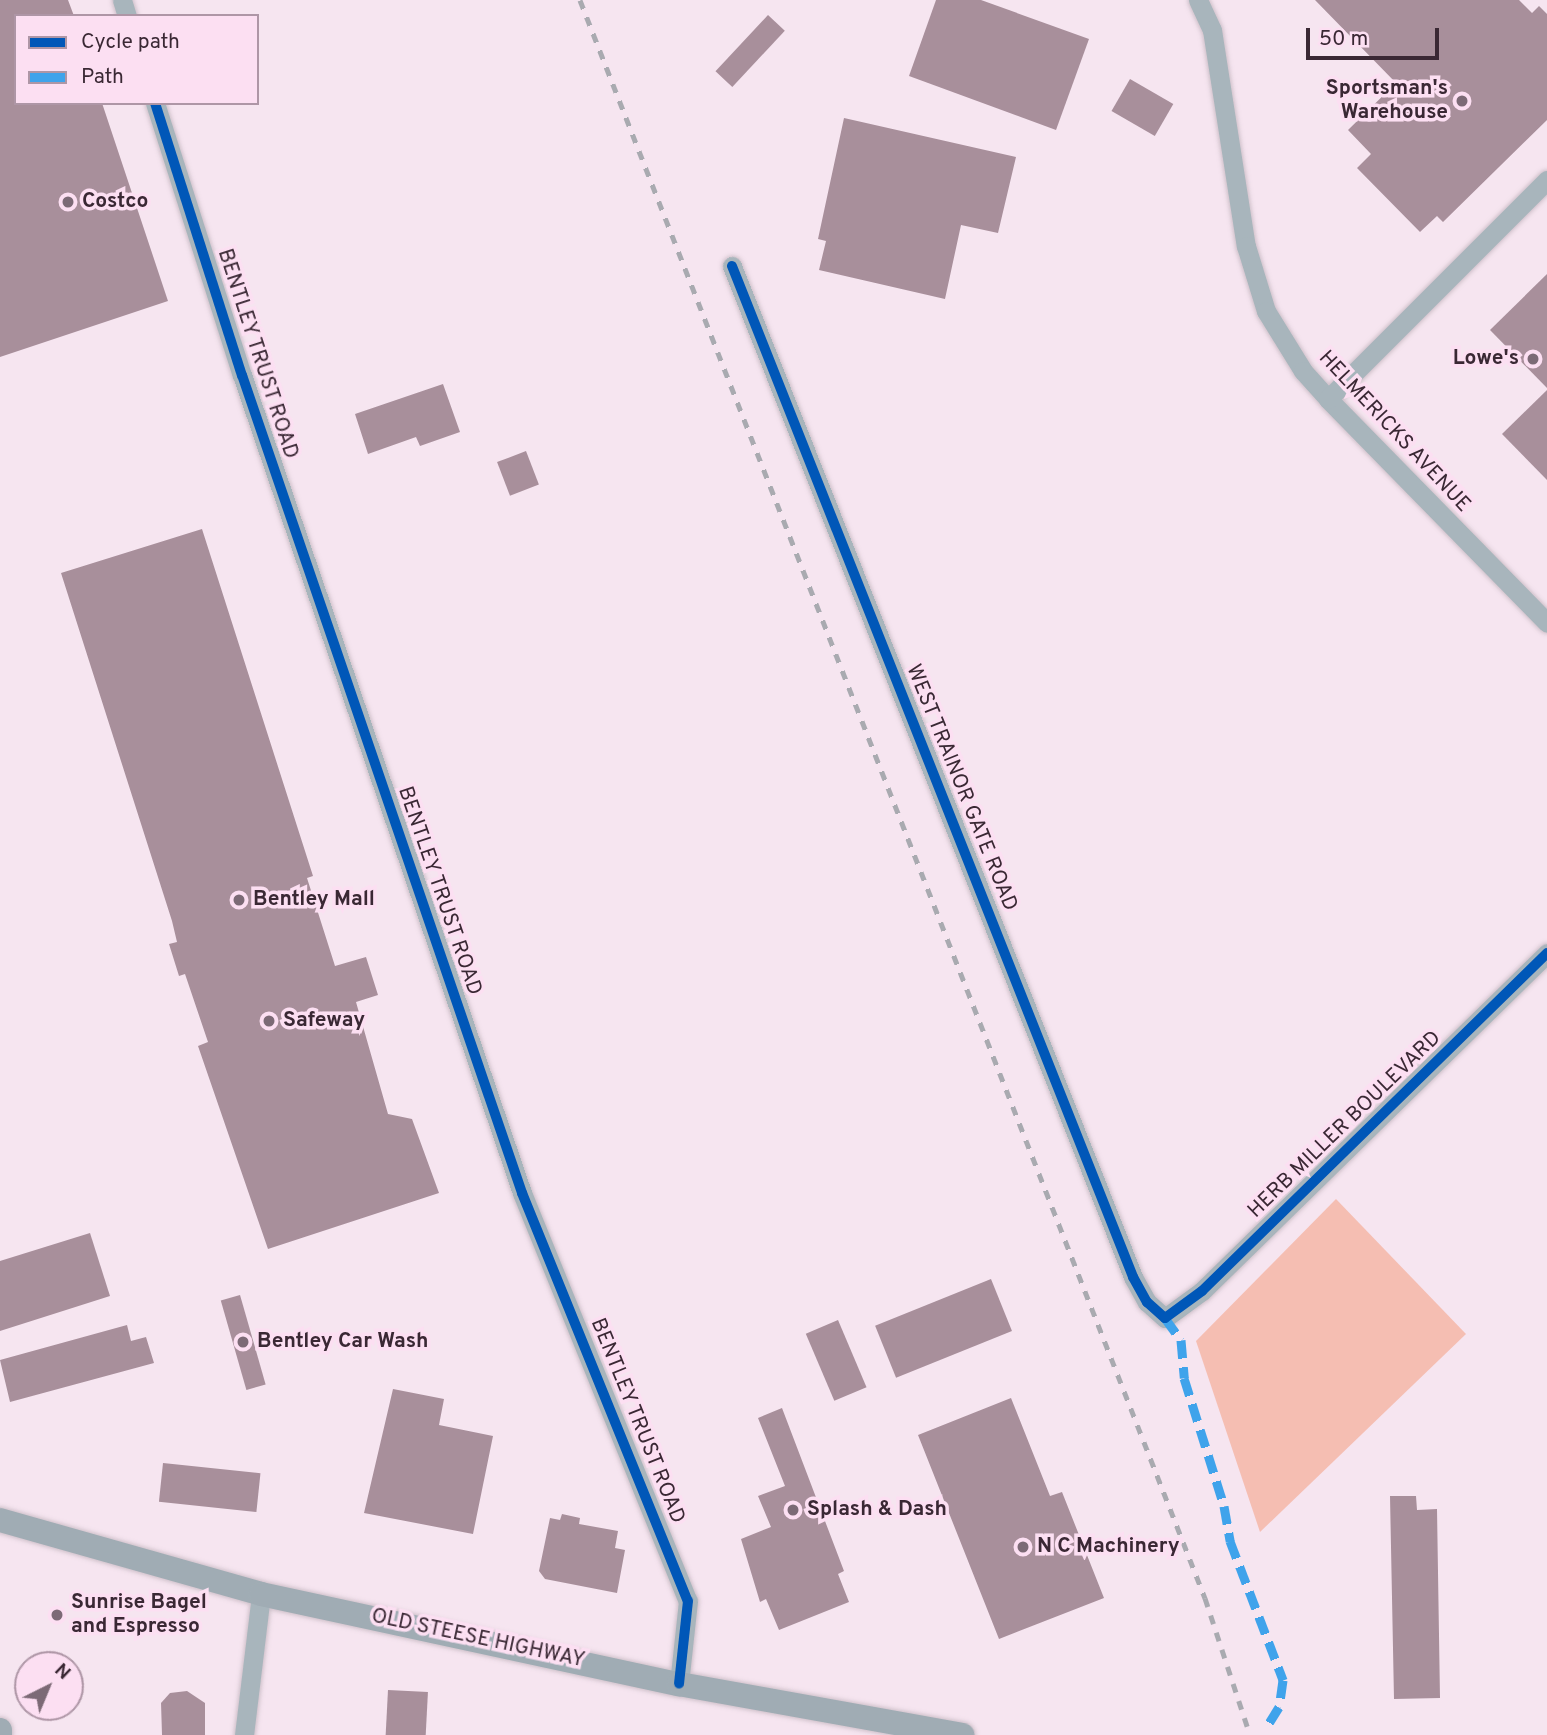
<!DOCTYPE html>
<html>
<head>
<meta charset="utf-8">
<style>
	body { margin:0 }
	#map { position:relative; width:1547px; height:1735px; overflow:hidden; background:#f6e5f0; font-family:Overpass,sans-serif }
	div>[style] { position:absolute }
	.green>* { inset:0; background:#f5beb2 }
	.building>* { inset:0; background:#a88f9b; transform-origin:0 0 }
	.roads { filter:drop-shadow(0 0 2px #cfc1ca) drop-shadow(0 0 2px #cfc1ca) }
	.minor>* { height:19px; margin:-9.5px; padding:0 9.5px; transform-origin:9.5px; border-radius:9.5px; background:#a8b5bc }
	.major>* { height:24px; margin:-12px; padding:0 12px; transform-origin:12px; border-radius:12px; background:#a0acb4 }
	.rail>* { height:5px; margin-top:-2.5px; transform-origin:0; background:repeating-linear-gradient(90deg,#a9aab0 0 9px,transparent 0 18px) }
	.quiet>* { height:9px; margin-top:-4.5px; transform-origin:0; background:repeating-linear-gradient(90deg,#3fa3eb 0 18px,transparent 0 27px) }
	.cycleway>* { height:10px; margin:-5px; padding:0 5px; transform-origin:5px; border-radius:5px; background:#0057b8 }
	.dots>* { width:19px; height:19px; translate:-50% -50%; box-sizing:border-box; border:4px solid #fcdff2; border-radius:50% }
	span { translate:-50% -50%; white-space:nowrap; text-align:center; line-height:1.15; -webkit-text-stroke:7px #fcdff2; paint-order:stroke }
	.poi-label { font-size:21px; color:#3a2834; font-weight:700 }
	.right { translate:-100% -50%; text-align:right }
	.left { translate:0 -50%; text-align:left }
	.street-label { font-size:21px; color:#3a2834 }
	.legend { position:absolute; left:14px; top:14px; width:245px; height:91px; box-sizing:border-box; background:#fcdff2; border:2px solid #ae96a6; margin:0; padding:9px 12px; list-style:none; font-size:21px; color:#3a2834 }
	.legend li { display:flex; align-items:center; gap:14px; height:35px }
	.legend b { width:35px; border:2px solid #ae96a6 }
	.north { position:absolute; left:14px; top:1651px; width:70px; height:70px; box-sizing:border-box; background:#fcdff2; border:2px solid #ae96a6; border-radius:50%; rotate:43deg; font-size:19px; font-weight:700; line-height:28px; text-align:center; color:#3a2834 }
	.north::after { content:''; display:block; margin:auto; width:24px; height:32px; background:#7c6a76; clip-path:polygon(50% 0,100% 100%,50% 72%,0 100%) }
	.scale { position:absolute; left:1306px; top:28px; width:133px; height:32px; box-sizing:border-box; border:4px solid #3a2834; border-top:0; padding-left:9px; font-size:21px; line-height:24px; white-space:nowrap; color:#3a2834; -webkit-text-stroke:5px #fcdff2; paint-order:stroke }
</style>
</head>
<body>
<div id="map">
	<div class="green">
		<div style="clip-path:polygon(1336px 1199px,1466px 1334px,1260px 1532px,1196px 1341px)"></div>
	</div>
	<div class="building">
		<div style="clip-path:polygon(0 0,68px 0,74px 16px,16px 16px,16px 103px,102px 103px,168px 301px,0 357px)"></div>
		<div style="clip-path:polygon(936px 0,981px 0,1089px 39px,1056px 130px,909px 76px)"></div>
		<div style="clip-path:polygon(1315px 0,1519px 0,1532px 13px,1539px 6px,1547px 14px,1547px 120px,1443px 222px,1437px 216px,1420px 232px,1357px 168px,1371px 154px,1348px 130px,1396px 83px)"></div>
		<div style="left:768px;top:15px;width:23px;height:77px;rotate:43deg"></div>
		<div style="left:1130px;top:79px;width:50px;height:37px;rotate:30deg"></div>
		<div style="clip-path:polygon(844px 118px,1016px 157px,998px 233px,961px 225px,945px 299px,819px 270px,826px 241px,818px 239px)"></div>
		<div style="clip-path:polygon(1547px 274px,1547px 388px,1490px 330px)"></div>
		<div style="clip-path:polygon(443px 384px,460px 432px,420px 446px,416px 437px,368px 454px,355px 414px)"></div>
		<div style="clip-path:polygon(1547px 390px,1547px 480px,1502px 434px)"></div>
		<div style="left:526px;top:451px;width:36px;height:31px;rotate:69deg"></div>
		<div style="clip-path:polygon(202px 529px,313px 876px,307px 878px,335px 966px,366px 957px,378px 995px,356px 1002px,388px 1114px,412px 1119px,439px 1193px,268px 1249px,198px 1046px,208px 1042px,185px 974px,179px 976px,169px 944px,177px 942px,172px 921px,61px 573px)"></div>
		<div style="clip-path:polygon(90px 1233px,110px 1296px,0 1331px,0 1261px)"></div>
		<div style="left:991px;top:1279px;width:56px;height:125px;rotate:68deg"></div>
		<div style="left:240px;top:1295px;width:93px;height:20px;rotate:74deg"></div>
		<div style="left:838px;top:1320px;width:73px;height:35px;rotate:67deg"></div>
		<div style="clip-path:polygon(127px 1325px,131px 1341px,146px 1337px,154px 1363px,10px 1402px,0 1360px)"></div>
		<div style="clip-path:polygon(393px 1389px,444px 1399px,439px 1425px,493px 1436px,473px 1534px,364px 1513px)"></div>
		<div style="clip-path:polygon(1011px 1398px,1050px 1496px,1062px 1492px,1104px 1598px,999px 1639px,918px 1435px)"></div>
		<div style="clip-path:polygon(782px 1408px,844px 1571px,838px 1574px,849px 1602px,779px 1630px,766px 1599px,760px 1602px,741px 1539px,771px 1527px,758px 1496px,785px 1486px,758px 1418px)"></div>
		<div style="left:163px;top:1463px;width:98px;height:39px;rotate:6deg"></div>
		<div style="clip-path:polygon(1390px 1496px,1416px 1496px,1417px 1510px,1437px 1509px,1440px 1698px,1394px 1699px)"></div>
		<div style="clip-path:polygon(562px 1514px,580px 1518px,579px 1524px,618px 1531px,615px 1548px,625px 1550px,617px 1593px,545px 1579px,539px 1571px,550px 1518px,560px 1520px)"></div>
		<div style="left:388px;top:1690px;width:40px;height:45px;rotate:3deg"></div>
		<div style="clip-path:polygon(187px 1691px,205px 1703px,205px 1735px,162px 1735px,161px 1703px,170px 1693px)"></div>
	</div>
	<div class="roads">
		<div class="minor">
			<div style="left:122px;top:0;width:17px;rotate:73deg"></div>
			<div style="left:1198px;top:0;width:33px;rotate:65deg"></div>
			<div style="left:1212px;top:30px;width:219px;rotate:81.1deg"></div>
			<div style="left:1246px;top:246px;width:68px;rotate:72.9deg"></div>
			<div style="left:1266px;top:311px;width:70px;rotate:58.3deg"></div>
			<div style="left:1303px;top:371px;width:38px;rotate:48deg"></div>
			<div style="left:1328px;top:399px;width:313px;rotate:45.6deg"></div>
			<div style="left:155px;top:103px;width:286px;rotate:72.3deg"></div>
			<div style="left:242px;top:375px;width:865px;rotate:71.1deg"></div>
			<div style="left:522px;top:1193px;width:440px;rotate:67.9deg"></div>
			<div style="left:688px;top:1601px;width:83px;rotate:96.2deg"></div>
			<div style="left:732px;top:266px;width:1088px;rotate:68.36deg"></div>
			<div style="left:1133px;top:1277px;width:29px;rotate:61deg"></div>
			<div style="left:1147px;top:1302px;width:24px;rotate:42deg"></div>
			<div style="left:1165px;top:1318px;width:46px;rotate:-36.1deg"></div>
			<div style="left:1202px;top:1291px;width:483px;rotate:-44.4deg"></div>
			<div style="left:1328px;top:399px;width:310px;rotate:-45deg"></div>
			<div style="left:244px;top:1735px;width:142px;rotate:-83.1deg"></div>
		</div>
		<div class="major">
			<div style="left:0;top:1520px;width:271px;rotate:15.8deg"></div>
			<div style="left:261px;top:1594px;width:428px;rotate:12.2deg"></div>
			<div style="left:679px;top:1684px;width:288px;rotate:10.2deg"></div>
			<div style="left:0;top:1730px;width:5px;rotate:90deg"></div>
		</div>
	</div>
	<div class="rail">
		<div style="left:580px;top:0;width:1716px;rotate:68.64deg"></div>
		<div style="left:1205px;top:1598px;width:144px;rotate:71.8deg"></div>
	</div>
	<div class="quiet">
		<div style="left:1165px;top:1318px;width:27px;rotate:54deg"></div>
		<div style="left:1181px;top:1340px;width:38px;rotate:85deg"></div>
		<div style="left:1184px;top:1378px;width:134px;rotate:72.6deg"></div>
		<div style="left:1224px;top:1506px;width:36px;rotate:80deg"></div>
		<div style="left:1230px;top:1541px;width:149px;rotate:69.1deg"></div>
		<div style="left:1283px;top:1680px;width:27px;rotate:98deg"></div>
		<div style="left:1279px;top:1707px;width:26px;rotate:122deg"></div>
	</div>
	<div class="cycleway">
		<div style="left:155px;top:103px;width:286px;rotate:72.3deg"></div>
		<div style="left:242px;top:375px;width:865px;rotate:71.1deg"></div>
		<div style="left:522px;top:1193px;width:440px;rotate:67.9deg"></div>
		<div style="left:688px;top:1601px;width:83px;rotate:96.2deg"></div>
		<div style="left:732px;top:266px;width:1088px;rotate:68.36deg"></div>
		<div style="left:1133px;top:1277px;width:29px;rotate:61deg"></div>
		<div style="left:1147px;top:1302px;width:24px;rotate:42deg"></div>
		<div style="left:1165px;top:1318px;width:46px;rotate:-36.1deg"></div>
		<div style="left:1202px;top:1291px;width:483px;rotate:-44.4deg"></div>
	</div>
	<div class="dots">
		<div style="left:1462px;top:101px;background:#7c6a76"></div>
		<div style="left:68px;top:202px;background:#7c6a76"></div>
		<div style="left:1533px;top:359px;background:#7c6a76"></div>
		<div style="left:239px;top:900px;background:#7c6a76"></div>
		<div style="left:269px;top:1021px;background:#7c6a76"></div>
		<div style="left:243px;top:1342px;background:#7c6a76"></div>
		<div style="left:793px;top:1510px;background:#7c6a76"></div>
		<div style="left:1023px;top:1547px;background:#7c6a76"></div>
		<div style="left:57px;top:1615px;background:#7c6a76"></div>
	</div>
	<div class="poi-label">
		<span class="right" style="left:1448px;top:101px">Sportsman's<br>Warehouse</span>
		<span class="left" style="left:82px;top:202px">Costco</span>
		<span class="right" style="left:1519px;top:359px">Lowe's</span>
		<span class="left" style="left:253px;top:900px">Bentley Mall</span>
		<span class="left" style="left:283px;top:1021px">Safeway</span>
		<span class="left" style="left:257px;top:1342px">Bentley Car Wash</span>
		<span class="left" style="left:807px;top:1510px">Splash &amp; Dash</span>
		<span class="left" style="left:1037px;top:1547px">N C Machinery</span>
		<span class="left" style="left:71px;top:1615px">Sunrise Bagel<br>and Espresso</span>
	</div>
	<div class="street-label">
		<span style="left:257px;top:354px;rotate:72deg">BENTLEY TRUST ROAD</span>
		<span style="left:1394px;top:432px;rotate:47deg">HELMERICKS AVENUE</span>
		<span style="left:961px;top:788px;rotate:68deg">WEST TRAINOR GATE ROAD</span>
		<span style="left:439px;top:891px;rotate:71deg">BENTLEY TRUST ROAD</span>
		<span style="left:1345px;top:1125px;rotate:-44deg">HERB MILLER BOULEVARD</span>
		<span style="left:637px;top:1421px;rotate:68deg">BENTLEY TRUST ROAD</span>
		<span style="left:478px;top:1639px;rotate:12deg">OLD STEESE HIGHWAY</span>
	</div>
	<ul class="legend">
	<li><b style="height:9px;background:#0057b8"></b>Cycle path</li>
	<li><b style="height:9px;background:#3fa3eb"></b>Path</li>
	</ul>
	<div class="north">N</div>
	<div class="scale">50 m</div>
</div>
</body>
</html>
